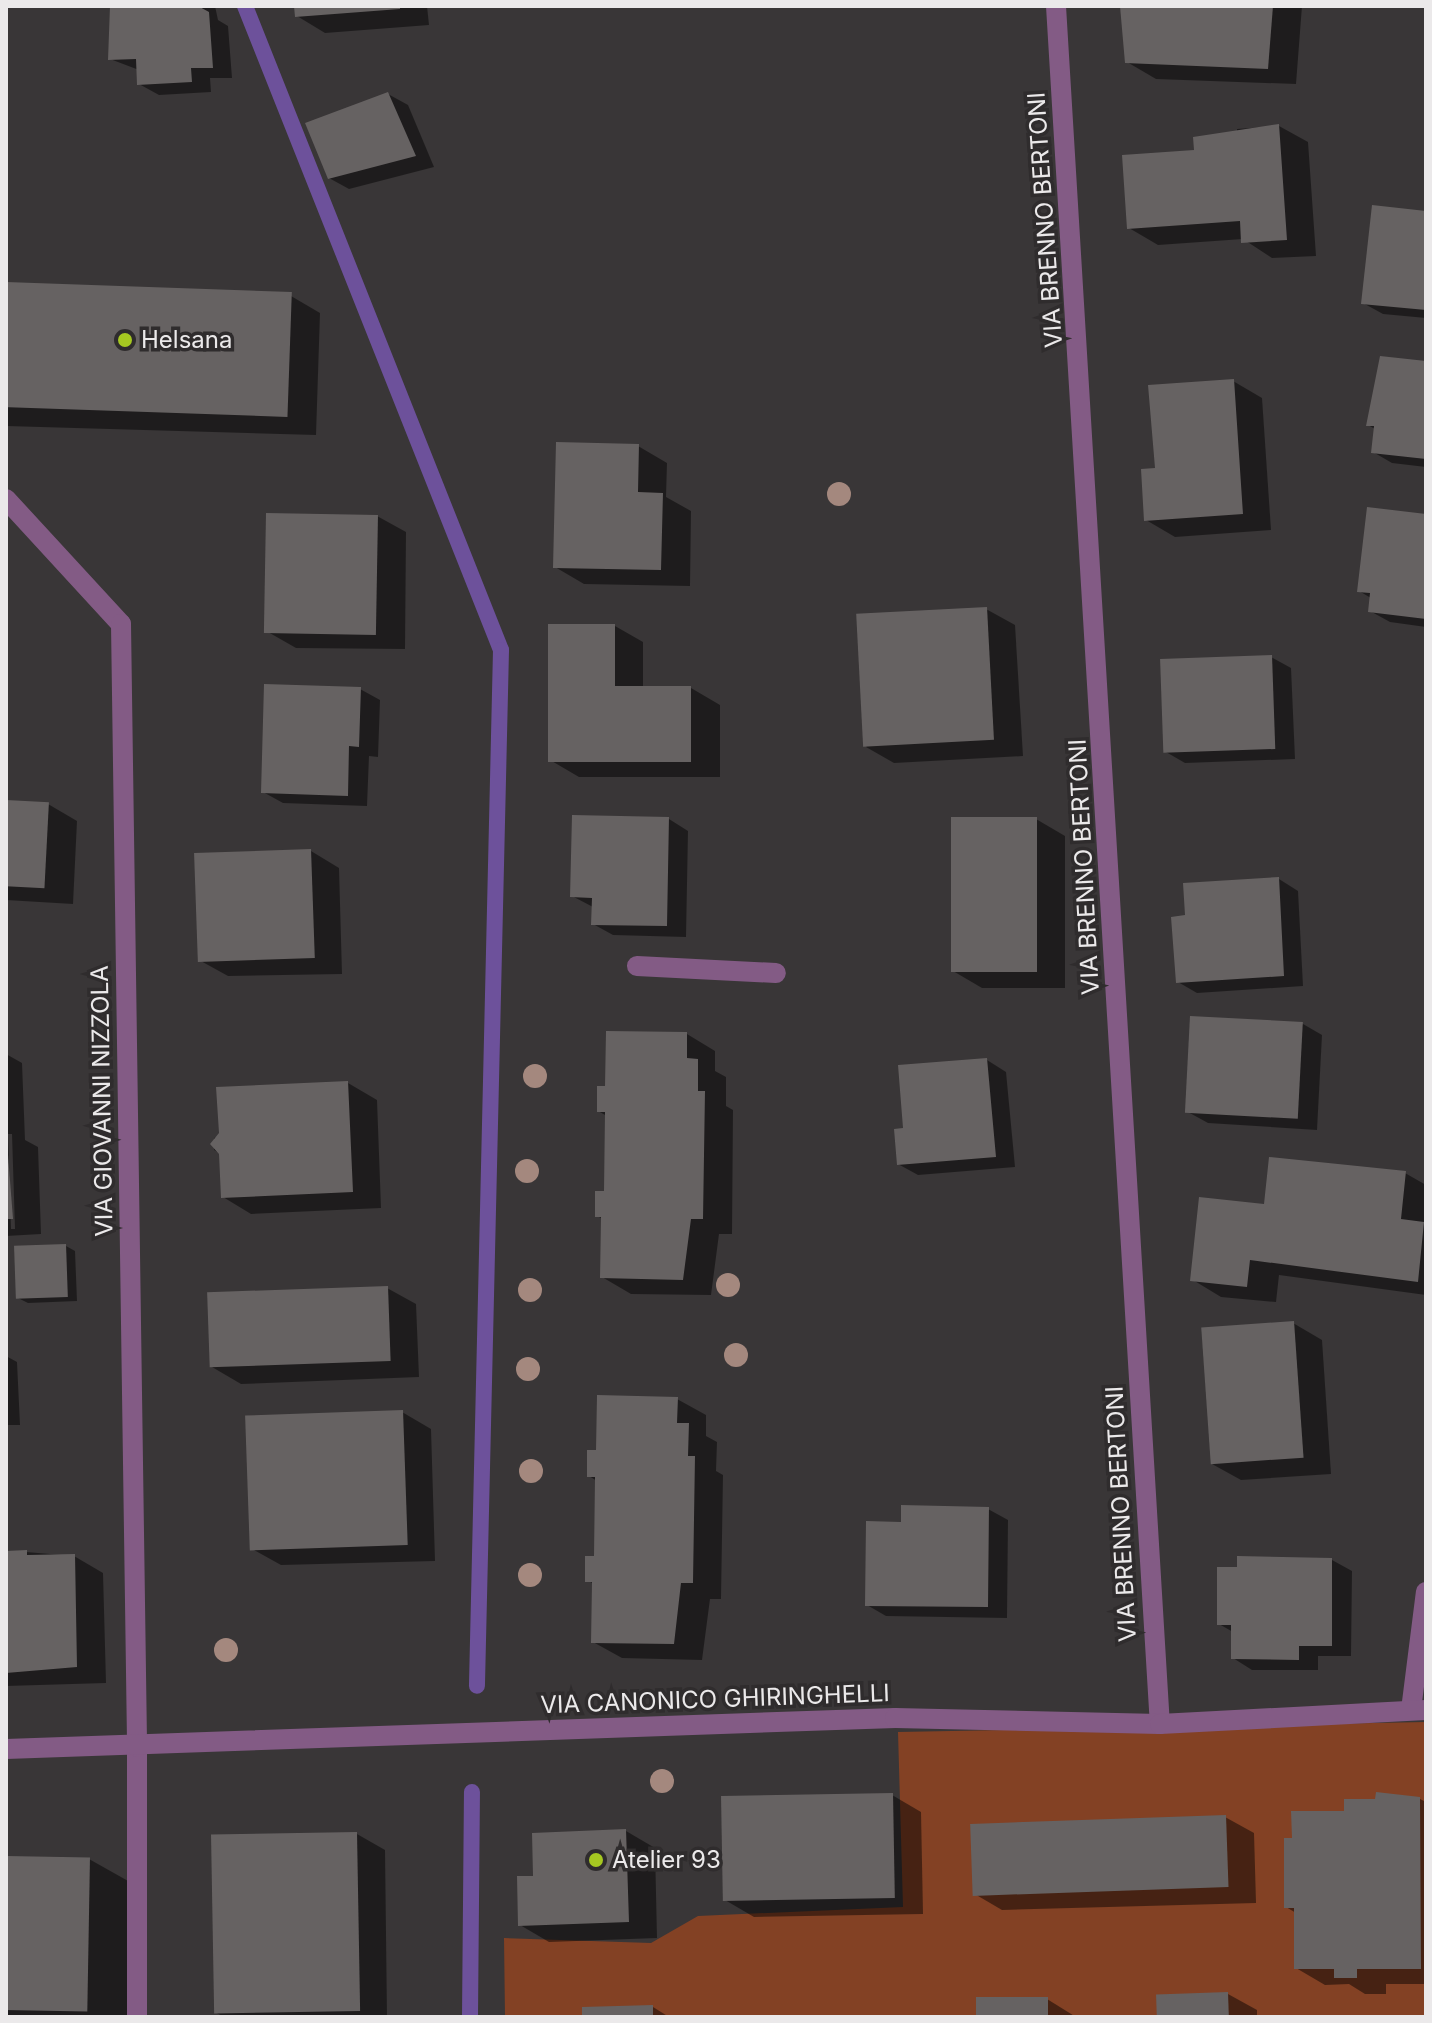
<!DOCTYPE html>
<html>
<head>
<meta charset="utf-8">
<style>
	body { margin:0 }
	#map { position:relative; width:1432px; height:2023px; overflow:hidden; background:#393637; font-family:Inter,sans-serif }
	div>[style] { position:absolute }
	.green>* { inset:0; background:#834124 }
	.shadow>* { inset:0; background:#0007 }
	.stream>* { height:16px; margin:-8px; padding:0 8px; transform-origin:8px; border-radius:8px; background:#6d519b }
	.building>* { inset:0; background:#666262; transform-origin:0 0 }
	.service>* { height:20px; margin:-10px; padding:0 10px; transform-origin:10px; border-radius:10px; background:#835b85 }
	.minor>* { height:20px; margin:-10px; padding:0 10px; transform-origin:10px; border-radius:10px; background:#835b85 }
	.trees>* { width:24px; height:24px; margin:-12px; border-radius:50%; background:#a4887e }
	.dots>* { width:22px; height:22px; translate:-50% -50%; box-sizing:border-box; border:4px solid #2f2c2d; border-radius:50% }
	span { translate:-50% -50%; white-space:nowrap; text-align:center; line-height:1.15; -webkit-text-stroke:7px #2f2c2d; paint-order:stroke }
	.street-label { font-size:24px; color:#ebe9ea }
	.poi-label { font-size:24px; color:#ebe9ea }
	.left { translate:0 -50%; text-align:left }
	.frame { position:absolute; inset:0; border:8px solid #ebe9ea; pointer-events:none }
</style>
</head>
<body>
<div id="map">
	<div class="green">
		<div style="clip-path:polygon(1426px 1722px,1426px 2017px,505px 2017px,504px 1938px,651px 1943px,698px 1916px,903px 1907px,898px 1732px)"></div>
	</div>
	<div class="shadow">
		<div style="clip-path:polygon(111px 6px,215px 6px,218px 20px,228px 26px,232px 78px,210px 78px,211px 92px,159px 95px,139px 84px,139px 70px,110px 59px)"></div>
		<div style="clip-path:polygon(296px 6px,427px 6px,429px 25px,325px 33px,297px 16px)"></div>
		<div style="clip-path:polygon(1122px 6px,1302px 6px,1296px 84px,1156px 79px,1127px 62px)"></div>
		<div style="clip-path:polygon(388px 94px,408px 105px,434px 167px,349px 189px,329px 178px)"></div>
		<div style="clip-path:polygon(1279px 126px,1308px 142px,1316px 256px,1272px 258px,1243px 239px,1158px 245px,1129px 228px,1237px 136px,1237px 129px)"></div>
		<div style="clip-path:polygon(1426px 213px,1426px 318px,1383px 314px,1363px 303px)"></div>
		<div style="clip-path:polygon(6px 284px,291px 296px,320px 313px,316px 435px,6px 426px)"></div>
		<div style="clip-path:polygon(1426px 363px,1426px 467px,1392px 463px,1373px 452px,1375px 429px,1368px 425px)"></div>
		<div style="clip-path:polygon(1233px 381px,1262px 398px,1271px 530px,1175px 537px,1146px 520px,1157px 470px)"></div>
		<div style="clip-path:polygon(638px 446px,667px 463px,666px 497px,691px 511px,690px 586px,584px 584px,555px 567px)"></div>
		<div style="clip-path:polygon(377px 516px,406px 532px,405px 649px,296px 648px,268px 632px)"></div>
		<div style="clip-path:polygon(1426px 516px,1426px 627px,1390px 622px,1370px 611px,1371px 598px,1359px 591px)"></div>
		<div style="clip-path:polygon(986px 609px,1015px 625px,1023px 756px,894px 763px,866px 747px)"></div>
		<div style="clip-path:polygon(615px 626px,643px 642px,643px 688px,691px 688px,720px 705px,720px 777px,579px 777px,550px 760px)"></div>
		<div style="clip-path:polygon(1271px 657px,1291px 668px,1295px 759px,1185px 763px,1166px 752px)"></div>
		<div style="clip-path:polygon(360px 689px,380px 700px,378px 757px,369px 756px,367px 806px,283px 803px,263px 792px)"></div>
		<div style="clip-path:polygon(6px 802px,48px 804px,77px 821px,73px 904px,6px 900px)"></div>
		<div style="clip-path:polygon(669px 819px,688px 831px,686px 937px,613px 935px,593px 924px,593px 907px,572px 896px)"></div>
		<div style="clip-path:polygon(1036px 819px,1065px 836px,1065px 988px,982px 988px,953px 971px)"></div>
		<div style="clip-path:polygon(311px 851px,339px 868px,342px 974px,228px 976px,199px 960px)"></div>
		<div style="clip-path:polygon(1279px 879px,1298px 891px,1303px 986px,1197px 993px,1178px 982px)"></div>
		<div style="clip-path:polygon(1303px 1024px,1322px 1035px,1317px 1130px,1208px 1123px,1188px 1112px)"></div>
		<div style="clip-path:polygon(687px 1034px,715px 1051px,715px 1071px,726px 1077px,726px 1106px,733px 1110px,732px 1234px,719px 1234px,711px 1295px,631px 1294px,602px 1277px,603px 1219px,597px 1216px,606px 1193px,607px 1116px,598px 1111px,607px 1088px)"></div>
		<div style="clip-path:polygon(evenodd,6px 1054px,22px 1063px,25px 1140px,38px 1147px,41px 1234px,6px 1236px,6px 1054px,8px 1134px,12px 1134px,15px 1229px,11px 1229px,8px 1134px)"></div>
		<div style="clip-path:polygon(987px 1060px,1006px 1072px,1015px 1167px,918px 1175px,898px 1164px)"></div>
		<div style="clip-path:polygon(348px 1083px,377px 1100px,381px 1208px,251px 1214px,223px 1197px,221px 1154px,214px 1150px,214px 1138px)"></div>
		<div style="clip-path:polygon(1405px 1173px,1426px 1185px,1426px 1295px,1279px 1275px,1276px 1302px,1221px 1297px,1193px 1280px,1266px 1206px)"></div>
		<div style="clip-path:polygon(66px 1246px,75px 1251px,77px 1301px,28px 1303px,18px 1298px)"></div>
		<div style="clip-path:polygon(387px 1288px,416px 1304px,419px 1377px,241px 1384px,212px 1367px)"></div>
		<div style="clip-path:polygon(1293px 1323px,1322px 1340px,1331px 1474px,1241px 1480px,1212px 1464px)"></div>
		<div style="clip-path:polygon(6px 1356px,17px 1362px,20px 1425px,6px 1425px,6px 1454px)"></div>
		<div style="clip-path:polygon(677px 1399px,706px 1415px,706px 1436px,717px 1442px,716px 1471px,723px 1475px,721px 1599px,710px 1599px,702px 1660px,622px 1658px,593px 1642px,594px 1584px,587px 1580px,596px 1558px,597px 1481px,589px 1476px,598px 1452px)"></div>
		<div style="clip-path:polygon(402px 1412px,431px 1429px,435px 1561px,281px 1565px,252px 1549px)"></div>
		<div style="clip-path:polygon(988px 1509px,1008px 1520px,1007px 1618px,886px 1616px,867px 1605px)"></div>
		<div style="clip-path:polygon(26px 1552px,74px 1556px,103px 1573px,106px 1683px,6px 1686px,6px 1553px)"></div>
		<div style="clip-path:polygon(1332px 1560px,1352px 1571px,1351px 1656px,1318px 1656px,1318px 1670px,1252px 1670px,1233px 1658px,1233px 1632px,1219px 1624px)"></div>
		<div style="clip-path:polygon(892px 1795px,921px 1812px,923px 1914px,754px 1917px,725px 1900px)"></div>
		<div style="clip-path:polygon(1420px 1799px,1426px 1802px,1426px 1984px,1386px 1984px,1386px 1994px,1365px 1994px,1349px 1984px,1325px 1985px,1296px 1968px,1296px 1913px,1286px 1907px,1294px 1840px,1377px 1801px)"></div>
		<div style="clip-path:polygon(1225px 1817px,1254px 1833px,1256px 1903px,1002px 1910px,973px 1893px)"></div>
		<div style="clip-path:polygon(626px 1831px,655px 1848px,657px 1938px,549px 1942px,520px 1925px)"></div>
		<div style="clip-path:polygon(357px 1834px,385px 1850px,387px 2017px,224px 2017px,215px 2012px)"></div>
		<div style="clip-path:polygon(6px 1858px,89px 1859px,137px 1886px,134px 2017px,6px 2017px)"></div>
		<div style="clip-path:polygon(1228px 1994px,1257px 2010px,1257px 2017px,1158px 2017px)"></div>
		<div style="clip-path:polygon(1047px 1999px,1076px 2017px,978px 2017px)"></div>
		<div style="clip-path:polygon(653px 2007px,669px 2017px,584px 2017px)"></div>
	</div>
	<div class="stream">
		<div style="left:245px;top:6px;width:693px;rotate:68.32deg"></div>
		<div style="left:501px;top:650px;width:1036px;rotate:91.33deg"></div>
		<div style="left:470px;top:2017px;width:225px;rotate:-89.5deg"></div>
	</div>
	<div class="building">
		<div style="clip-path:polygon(110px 6px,198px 6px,209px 12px,213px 68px,191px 68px,192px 82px,137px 85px,136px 59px,108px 60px)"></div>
		<div style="clip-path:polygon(294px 6px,400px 6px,400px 9px,295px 17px)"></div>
		<div style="clip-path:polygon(1120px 6px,1273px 6px,1268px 69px,1125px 63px)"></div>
		<div style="clip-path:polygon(388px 92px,416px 156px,328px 179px,305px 123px)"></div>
		<div style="clip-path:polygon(1279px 124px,1287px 240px,1241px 243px,1240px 221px,1127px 229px,1122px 155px,1194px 150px,1193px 137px)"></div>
		<div style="clip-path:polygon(1372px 205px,1426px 211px,1426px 310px,1361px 304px)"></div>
		<div style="left:6px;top:282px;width:286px;height:125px;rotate:2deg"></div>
		<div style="clip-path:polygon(1380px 356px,1426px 361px,1426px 459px,1371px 453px,1374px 426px,1366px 426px)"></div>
		<div style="clip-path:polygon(1234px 379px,1243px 514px,1144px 521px,1141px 469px,1155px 468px,1148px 385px)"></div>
		<div style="clip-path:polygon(556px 442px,639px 444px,638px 492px,663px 493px,661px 570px,553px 568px)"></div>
		<div style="clip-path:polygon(1367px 507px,1426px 514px,1426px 619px,1368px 612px,1370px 593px,1357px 592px)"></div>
		<div style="left:266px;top:513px;width:112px;height:120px;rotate:1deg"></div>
		<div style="left:987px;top:607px;width:133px;height:131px;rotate:87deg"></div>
		<div style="clip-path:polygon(548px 624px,615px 624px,615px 686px,691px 686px,691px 762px,548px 762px)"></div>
		<div style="left:1272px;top:655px;width:94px;height:112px;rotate:88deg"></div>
		<div style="clip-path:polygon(264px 684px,361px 687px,359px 747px,349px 746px,348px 796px,261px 793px)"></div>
		<div style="left:6px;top:800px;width:43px;height:86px;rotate:3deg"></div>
		<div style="clip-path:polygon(572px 815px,669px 817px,667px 926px,591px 925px,592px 898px,570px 897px)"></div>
		<div style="left:951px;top:817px;width:86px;height:155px"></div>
		<div style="left:311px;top:849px;width:109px;height:117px;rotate:88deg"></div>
		<div style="clip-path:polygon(1279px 877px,1284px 976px,1176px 983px,1171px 917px,1185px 915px,1183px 883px)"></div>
		<div style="left:1190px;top:1016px;width:113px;height:97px;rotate:3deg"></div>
		<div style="clip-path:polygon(606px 1031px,687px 1032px,687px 1058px,698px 1059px,698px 1091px,705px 1091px,703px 1219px,691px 1219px,683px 1280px,600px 1278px,601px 1217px,595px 1217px,595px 1191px,604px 1191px,605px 1112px,597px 1112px,597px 1086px,605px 1086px)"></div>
		<div style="clip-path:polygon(987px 1058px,996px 1157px,897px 1165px,894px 1129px,903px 1128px,898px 1065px)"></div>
		<div style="clip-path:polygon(348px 1081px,353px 1192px,221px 1198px,219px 1154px,210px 1144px,219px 1133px,216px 1087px)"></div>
		<div style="clip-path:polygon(6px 1129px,13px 1219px,6px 1219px)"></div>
		<div style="clip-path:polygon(1269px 1157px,1406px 1171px,1401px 1219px,1424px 1222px,1418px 1282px,1250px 1260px,1247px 1287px,1190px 1281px,1199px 1197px,1264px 1204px)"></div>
		<div style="left:66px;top:1244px;width:53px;height:52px;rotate:88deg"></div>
		<div style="left:388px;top:1286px;width:75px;height:181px;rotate:88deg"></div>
		<div style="left:1294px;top:1321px;width:137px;height:93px;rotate:86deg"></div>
		<div style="clip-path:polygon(597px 1395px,678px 1397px,677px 1423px,689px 1423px,688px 1456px,695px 1456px,693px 1583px,681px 1583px,674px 1644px,591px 1643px,592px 1582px,585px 1582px,585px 1556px,594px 1556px,595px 1477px,587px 1477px,587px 1450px,596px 1450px)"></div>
		<div style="left:403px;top:1410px;width:135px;height:158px;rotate:88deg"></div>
		<div style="clip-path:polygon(901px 1505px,989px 1507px,988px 1607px,865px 1606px,866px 1521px,901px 1522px)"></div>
		<div style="clip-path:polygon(27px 1550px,27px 1555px,75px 1554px,77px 1667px,6px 1673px,6px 1551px)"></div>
		<div style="clip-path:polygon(1237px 1556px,1332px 1558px,1332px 1646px,1299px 1646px,1299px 1660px,1231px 1659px,1231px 1625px,1217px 1625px,1217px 1567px,1237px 1567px)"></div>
		<div style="clip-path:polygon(1376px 1792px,1420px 1797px,1421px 1969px,1357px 1969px,1357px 1978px,1334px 1978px,1334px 1969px,1294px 1969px,1294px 1908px,1284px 1908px,1284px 1838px,1292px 1838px,1291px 1811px,1344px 1811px,1344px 1799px,1375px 1799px)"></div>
		<div style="left:893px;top:1793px;width:105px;height:172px;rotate:89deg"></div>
		<div style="left:1226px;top:1815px;width:72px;height:256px;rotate:88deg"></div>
		<div style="clip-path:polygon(626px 1829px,629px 1922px,518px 1926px,517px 1876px,533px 1876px,532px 1833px)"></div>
		<div style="left:357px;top:1832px;width:179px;height:146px;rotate:89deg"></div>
		<div style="left:6px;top:1856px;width:84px;height:154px;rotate:1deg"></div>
		<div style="left:1228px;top:1992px;width:25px;height:72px;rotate:88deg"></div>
		<div style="left:1048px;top:1997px;width:20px;height:72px;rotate:90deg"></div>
		<div style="clip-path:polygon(653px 2005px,653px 2017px,582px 2017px,582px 2007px)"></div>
	</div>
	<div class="service">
		<div style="left:137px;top:1747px;width:270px;rotate:90deg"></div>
	</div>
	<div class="minor">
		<div style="left:1056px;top:6px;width:1721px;rotate:86.54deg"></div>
		<div style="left:6px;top:499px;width:170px;rotate:47.4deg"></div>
		<div style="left:121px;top:624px;width:1123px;rotate:89.18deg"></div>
		<div style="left:637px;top:966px;width:139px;rotate:2.9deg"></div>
		<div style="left:1411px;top:1710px;width:119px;rotate:-82.8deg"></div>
		<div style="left:6px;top:1749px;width:890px;rotate:-2deg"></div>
		<div style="left:895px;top:1718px;width:265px;rotate:1.3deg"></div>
		<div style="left:1160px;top:1724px;width:266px;rotate:-3deg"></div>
	</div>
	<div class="trees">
		<div style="left:839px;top:494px"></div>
		<div style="left:535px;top:1076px"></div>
		<div style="left:527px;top:1171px"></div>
		<div style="left:728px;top:1285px"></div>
		<div style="left:530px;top:1290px"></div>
		<div style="left:736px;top:1355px"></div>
		<div style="left:528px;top:1369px"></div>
		<div style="left:531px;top:1471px"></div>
		<div style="left:530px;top:1575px"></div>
		<div style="left:226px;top:1650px"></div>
		<div style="left:662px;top:1781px"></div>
	</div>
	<div class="dots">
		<div style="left:125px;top:340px;background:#a6c821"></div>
		<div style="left:596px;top:1860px;background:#a6c821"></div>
	</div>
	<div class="street-label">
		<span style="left:1045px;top:220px;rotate:-94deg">VIA BRENNO BERTONI</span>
		<span style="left:1084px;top:867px;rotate:-93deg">VIA BRENNO BERTONI</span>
		<span style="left:102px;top:1101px;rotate:-91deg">VIA GIOVANNI NIZZOLA</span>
		<span style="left:1121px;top:1514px;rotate:-93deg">VIA BRENNO BERTONI</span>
		<span style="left:715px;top:1699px;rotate:-2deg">VIA CANONICO GHIRINGHELLI</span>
	</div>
	<div class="poi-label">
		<span class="left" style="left:141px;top:340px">Helsana</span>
		<span class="left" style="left:612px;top:1860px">Atelier 93</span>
	</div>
	<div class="frame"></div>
</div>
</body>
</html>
